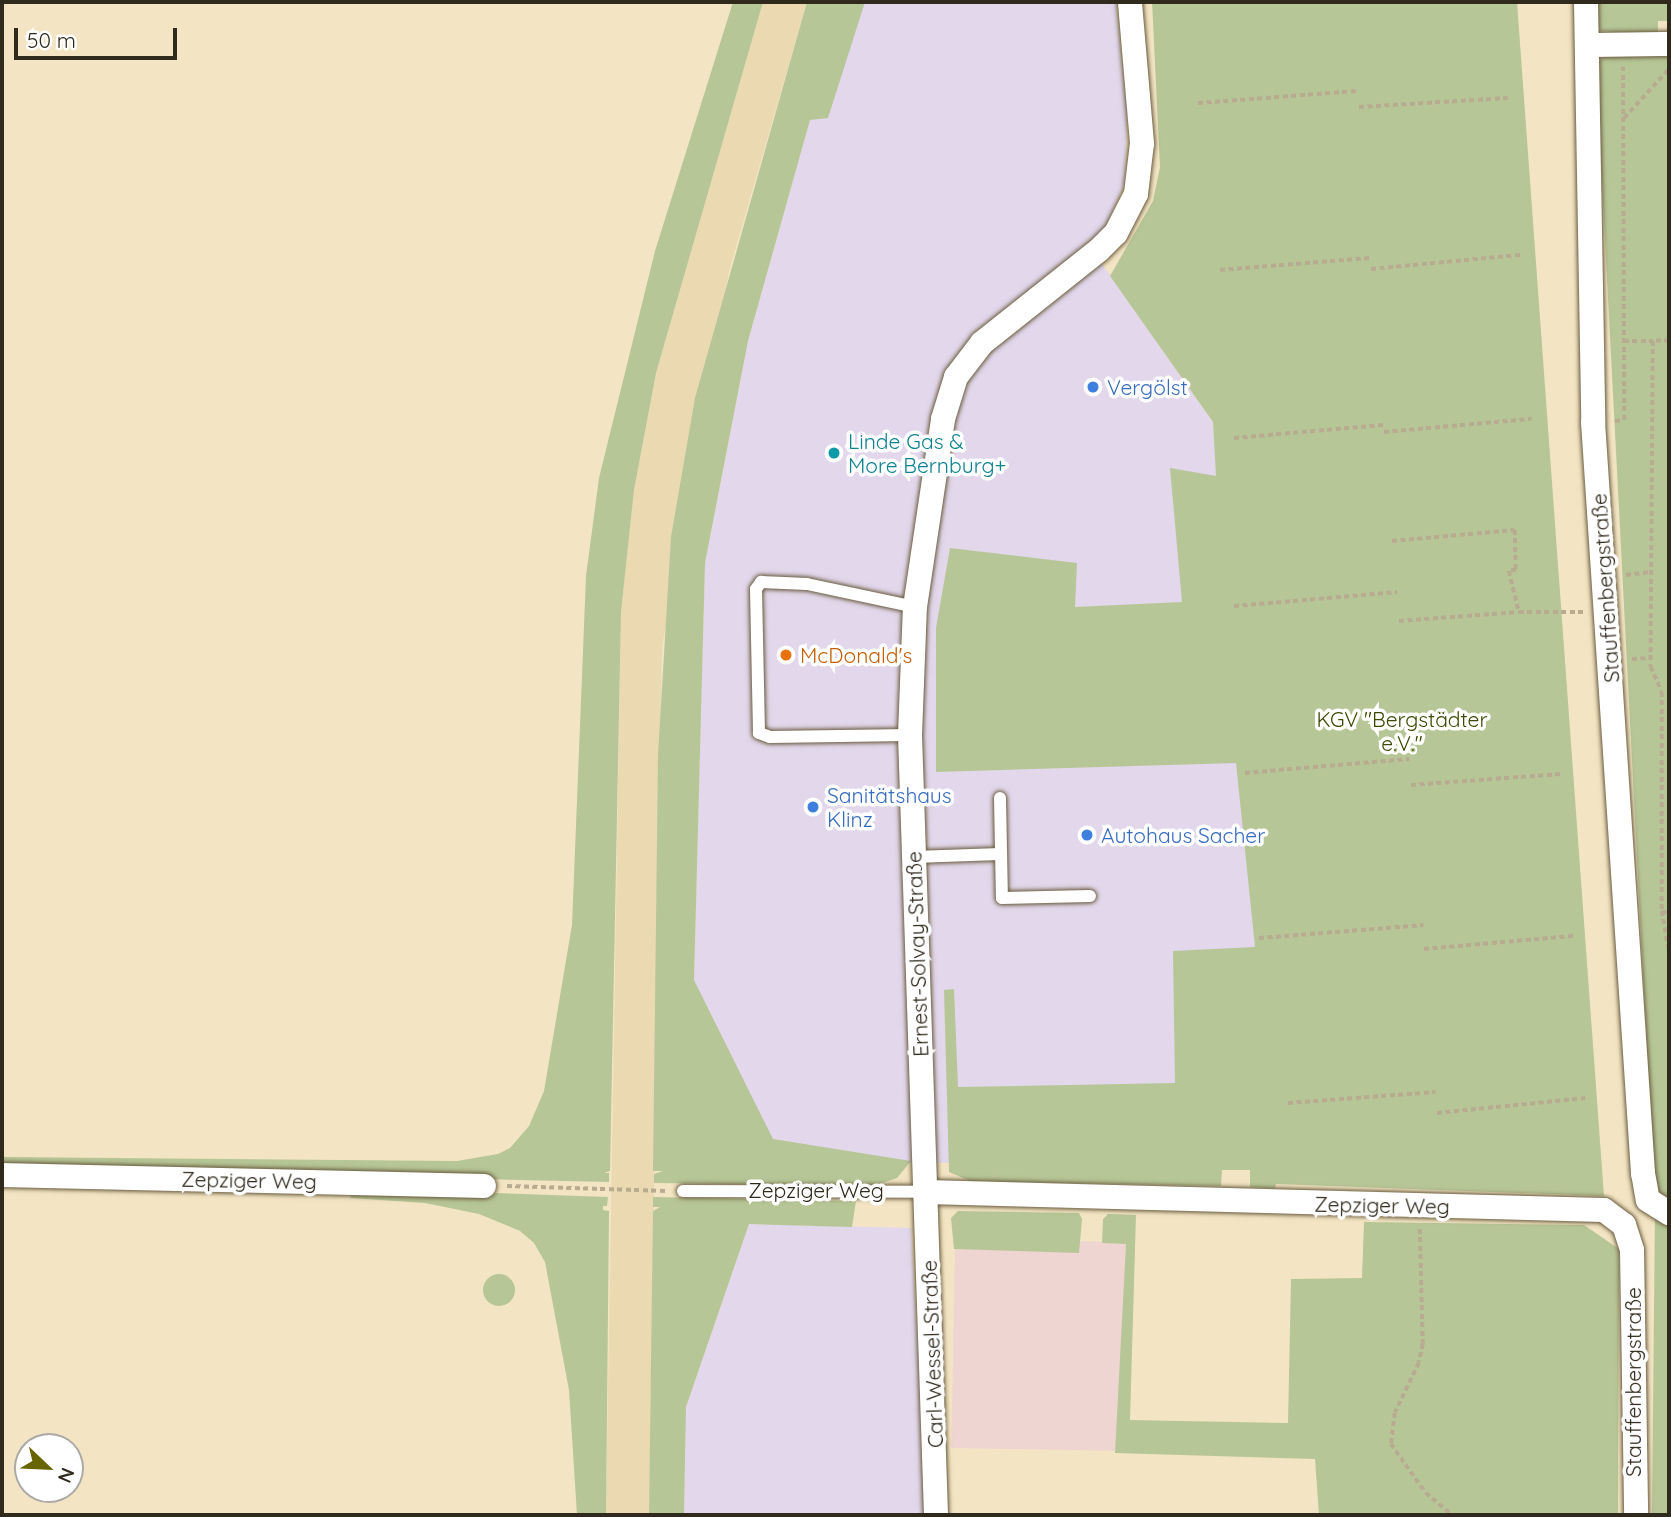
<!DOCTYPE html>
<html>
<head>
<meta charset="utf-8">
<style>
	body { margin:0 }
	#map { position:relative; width:1671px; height:1517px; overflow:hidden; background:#f3e5c3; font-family:Quicksand,sans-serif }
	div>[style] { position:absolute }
	.commercial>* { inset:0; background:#e2d7eb }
	.industrial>* { inset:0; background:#efd5d1; transform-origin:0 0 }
	.built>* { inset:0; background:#ead9b1 }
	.green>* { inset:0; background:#b7c696 }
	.round { border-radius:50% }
	.path>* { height:3.5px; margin-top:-1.75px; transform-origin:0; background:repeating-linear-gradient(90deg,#b7ab90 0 5px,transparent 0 8.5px) }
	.roads { filter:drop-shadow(0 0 2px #695c3f) drop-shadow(0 0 2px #695c3f) }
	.lane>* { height:12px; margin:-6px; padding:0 6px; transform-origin:6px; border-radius:6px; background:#fff }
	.street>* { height:24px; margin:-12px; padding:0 12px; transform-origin:12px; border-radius:12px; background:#fff }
	.dots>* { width:19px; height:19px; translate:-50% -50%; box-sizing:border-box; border:4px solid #fff; border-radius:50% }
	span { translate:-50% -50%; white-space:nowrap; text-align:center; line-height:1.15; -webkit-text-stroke:7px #fff; paint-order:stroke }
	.shop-label { font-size:21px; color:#366cbe }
	.left { translate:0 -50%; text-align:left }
	.culture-label { font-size:21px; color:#0d838f }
	.street-label { font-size:21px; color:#302a1d }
	.food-label { font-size:21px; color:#c56008 }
	.park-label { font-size:21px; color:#3b4a00 }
	.frame { position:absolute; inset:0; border:4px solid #302a1d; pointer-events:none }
	.north { position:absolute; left:14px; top:1433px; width:70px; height:70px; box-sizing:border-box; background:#fff; border:2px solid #acaaa5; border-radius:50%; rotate:113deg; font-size:19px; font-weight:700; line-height:28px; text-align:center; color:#302a1d }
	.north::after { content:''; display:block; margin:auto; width:24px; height:32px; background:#666500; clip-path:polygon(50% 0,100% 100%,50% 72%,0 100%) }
	.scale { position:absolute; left:14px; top:28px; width:163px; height:32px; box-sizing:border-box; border:4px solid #302a1d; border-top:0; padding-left:9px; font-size:21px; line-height:24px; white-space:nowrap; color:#302a1d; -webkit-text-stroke:5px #fff; paint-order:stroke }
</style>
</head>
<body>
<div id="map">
	<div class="commercial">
		<div style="clip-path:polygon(843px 2px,1116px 2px,1127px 112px,1125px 182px,1106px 227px,1088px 244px,1213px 422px,1274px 1168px,768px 1160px,694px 980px,705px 563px,748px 341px)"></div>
		<div style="clip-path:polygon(749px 1224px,911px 1228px,928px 1515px,684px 1515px,686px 1407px)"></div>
	</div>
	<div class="industrial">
		<div style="left:955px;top:1239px;width:171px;height:209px;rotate:1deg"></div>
	</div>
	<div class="built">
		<div style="clip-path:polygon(763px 2px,807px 2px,729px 271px,662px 647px,649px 1515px,606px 1515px,621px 612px,634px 490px,656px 373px)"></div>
	</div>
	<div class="green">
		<div style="clip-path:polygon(733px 2px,763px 2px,656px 373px,634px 490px,621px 612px,610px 1171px,604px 1173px,609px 1173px,609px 1182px,2px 1168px,2px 1157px,457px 1161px,498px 1154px,510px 1148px,529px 1126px,544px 1091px,572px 925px,586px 576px,599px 478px,655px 251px)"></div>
		<div style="clip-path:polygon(807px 2px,865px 2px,828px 118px,810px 120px,748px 341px,705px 563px,694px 980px,773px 1139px,911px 1161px,897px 1178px,873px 1186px,654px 1183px,654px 1174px,663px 1171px,653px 1171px,658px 755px,671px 537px,695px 398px)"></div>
		<div style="clip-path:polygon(1152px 2px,1517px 2px,1604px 1196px,1276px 1184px,1275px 1188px,1250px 1187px,1250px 1170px,1222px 1170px,1221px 1186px,970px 1181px,949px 1172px,944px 990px,954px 989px,958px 1087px,1175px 1083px,1173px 951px,1255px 947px,1236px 763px,936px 772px,936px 628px,950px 548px,1077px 563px,1075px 607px,1182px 602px,1170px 468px,1216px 476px,1213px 422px,1110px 276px,1153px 201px,1160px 167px)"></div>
		<div style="clip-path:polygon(1595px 2px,1669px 2px,1669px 21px,1658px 21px,1658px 35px,1602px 31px,1595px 25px)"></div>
		<div style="clip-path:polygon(1669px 52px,1669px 1515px,1652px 1515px,1655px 1204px,1596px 66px,1604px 56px)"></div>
		<div style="clip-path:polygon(354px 1188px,608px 1197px,607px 1206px,603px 1206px,603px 1210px,609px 1211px,606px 1515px,577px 1515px,569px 1390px,545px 1262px,534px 1243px,520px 1231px,479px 1214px,425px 1203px,350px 1198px)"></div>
		<div style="clip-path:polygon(653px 1197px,856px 1201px,852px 1227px,749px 1224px,686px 1407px,684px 1515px,649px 1515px,653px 1211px,660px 1207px,653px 1207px)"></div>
		<div style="clip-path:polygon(958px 1211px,1079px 1213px,1082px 1219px,1079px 1253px,954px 1249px,951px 1218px)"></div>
		<div style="clip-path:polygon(1108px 1214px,1136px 1215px,1130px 1420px,1288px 1423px,1291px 1279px,1362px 1278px,1364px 1222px,1584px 1225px,1619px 1249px,1618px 1515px,1319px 1515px,1315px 1459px,1115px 1453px,1126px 1244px,1102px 1243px,1103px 1219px)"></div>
		<div class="round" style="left:483px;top:1274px;width:32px;height:32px"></div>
	</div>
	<div class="path">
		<div style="left:1198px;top:103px;width:159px;rotate:-4.3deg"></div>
		<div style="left:1359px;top:107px;width:149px;rotate:-3.5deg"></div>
		<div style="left:1624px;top:118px;width:67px;rotate:-47.4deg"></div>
		<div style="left:1371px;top:269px;width:150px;rotate:-5.4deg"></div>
		<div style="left:1220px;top:270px;width:150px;rotate:-4.6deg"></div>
		<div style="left:1624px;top:341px;width:29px"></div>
		<div style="left:1669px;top:341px;width:16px;rotate:180deg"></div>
		<div style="left:1653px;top:341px;width:326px;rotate:90.4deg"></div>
		<div style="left:1651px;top:667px;width:27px;rotate:66deg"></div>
		<div style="left:1662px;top:692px;width:219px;rotate:90deg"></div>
		<div style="left:1662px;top:911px;width:8px;rotate:23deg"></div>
		<div style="left:1615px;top:421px;width:9px;rotate:-6deg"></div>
		<div style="left:1624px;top:420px;width:353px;rotate:-90.2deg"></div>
		<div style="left:1384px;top:432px;width:148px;rotate:-5.1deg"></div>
		<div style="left:1234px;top:438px;width:150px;rotate:-5deg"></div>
		<div style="left:1392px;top:541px;width:123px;rotate:-5.1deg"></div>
		<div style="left:1515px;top:530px;width:40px;rotate:88.6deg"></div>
		<div style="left:1516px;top:570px;width:7px;rotate:172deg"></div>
		<div style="left:1509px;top:571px;width:42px;rotate:76.3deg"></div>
		<div style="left:1519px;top:612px;width:64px"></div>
		<div style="left:1626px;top:575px;width:26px;rotate:-7deg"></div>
		<div style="left:1234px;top:606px;width:164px;rotate:-4.9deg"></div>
		<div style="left:1399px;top:621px;width:120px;rotate:-4.3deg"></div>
		<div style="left:1632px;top:659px;width:19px;rotate:-3deg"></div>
		<div style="left:1245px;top:773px;width:165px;rotate:-4.9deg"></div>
		<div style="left:1411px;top:785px;width:151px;rotate:-4.2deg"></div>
		<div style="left:1662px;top:911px;width:41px;rotate:80.1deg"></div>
		<div style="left:1259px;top:938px;width:165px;rotate:-4.5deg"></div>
		<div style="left:1424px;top:949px;width:151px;rotate:-5deg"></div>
		<div style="left:1288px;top:1103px;width:148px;rotate:-4.3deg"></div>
		<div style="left:1437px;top:1113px;width:149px;rotate:-5.8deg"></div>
		<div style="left:507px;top:1186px;width:160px;rotate:1.8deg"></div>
		<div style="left:1420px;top:1229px;width:115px;rotate:88.5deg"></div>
		<div style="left:1423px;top:1344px;width:19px;rotate:102deg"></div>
		<div style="left:1419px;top:1363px;width:55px;rotate:115.6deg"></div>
		<div style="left:1395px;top:1413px;width:31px;rotate:97deg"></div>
		<div style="left:1391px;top:1444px;width:60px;rotate:54.5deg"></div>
		<div style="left:1426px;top:1493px;width:34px;rotate:40deg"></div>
	</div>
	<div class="roads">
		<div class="lane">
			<div style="left:910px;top:735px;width:140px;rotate:179.2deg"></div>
			<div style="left:770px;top:737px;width:12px;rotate:-160deg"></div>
			<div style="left:759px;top:733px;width:144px;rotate:-91.2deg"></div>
			<div style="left:756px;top:589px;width:9px;rotate:-54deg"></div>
			<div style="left:761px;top:582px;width:46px;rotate:2.5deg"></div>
			<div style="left:807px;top:584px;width:110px;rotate:12deg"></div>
			<div style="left:1000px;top:798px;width:100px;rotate:88.9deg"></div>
			<div style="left:1002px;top:898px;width:88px;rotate:-1.3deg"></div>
			<div style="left:914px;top:857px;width:86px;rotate:-2deg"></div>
			<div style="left:683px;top:1191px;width:243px;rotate:0.2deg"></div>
		</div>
		<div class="street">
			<div style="left:1586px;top:2px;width:420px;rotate:89deg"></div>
			<div style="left:1593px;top:422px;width:753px;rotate:86.19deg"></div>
			<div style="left:1643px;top:1173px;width:27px;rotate:80deg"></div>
			<div style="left:1648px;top:1200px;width:25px;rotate:32deg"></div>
			<div style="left:1587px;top:45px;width:82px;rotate:-0.7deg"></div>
			<div style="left:2px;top:1175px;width:482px;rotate:1.3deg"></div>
			<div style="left:926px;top:1192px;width:678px;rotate:1.52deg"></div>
			<div style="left:1604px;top:1210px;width:25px;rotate:37deg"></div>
			<div style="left:1624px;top:1225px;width:26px;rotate:72deg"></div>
			<div style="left:1632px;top:1250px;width:265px;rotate:89.1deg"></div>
			<div style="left:936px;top:1515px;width:780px;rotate:-91.91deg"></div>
			<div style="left:910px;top:735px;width:128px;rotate:-87.8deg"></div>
			<div style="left:915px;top:607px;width:190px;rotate:-81.5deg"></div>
			<div style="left:943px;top:419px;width:44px;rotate:-72.8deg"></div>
			<div style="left:956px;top:377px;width:43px;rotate:-52.6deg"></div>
			<div style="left:982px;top:343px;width:149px;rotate:-38.5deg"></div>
			<div style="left:1099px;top:250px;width:24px;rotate:-45deg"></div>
			<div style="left:1116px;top:233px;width:44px;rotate:-62.9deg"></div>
			<div style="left:1136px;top:194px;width:51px;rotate:-83.3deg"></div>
			<div style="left:1142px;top:143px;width:142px;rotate:-94.9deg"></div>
		</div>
	</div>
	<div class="dots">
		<div style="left:1093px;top:387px;background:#3f7fe0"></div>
		<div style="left:834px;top:453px;background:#0f9aa8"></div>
		<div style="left:786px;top:655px;background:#e8710a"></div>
		<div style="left:813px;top:807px;background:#3f7fe0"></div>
		<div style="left:1087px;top:835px;background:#3f7fe0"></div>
	</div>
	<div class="shop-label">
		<span class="left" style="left:1107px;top:387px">Vergölst</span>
		<span class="left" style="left:827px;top:807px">Sanitätshaus<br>Klinz</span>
		<span class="left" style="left:1101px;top:835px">Autohaus Sacher</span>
	</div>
	<div class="culture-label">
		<span class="left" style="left:848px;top:453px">Linde Gas &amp;<br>More Bernburg+</span>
	</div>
	<div class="street-label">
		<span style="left:1605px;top:588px;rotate:-94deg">Stauffenbergstraße</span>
		<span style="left:917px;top:954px;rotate:-92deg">Ernest-Solvay-Straße</span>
		<span style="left:249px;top:1180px;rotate:1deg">Zepziger Weg</span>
		<span style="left:816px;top:1190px">Zepziger Weg</span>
		<span style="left:1382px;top:1205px;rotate:1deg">Zepziger Weg</span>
		<span style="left:932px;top:1354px;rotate:-92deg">Carl-Wessel-Straße</span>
		<span style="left:1633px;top:1382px;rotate:-90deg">Stauffenbergstraße</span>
	</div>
	<div class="food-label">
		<span class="left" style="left:800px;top:655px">McDonald's</span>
	</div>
	<div class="park-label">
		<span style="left:1402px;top:731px">KGV "Bergstädter<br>e.V."</span>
	</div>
	<div class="frame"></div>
	<div class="north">N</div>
	<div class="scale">50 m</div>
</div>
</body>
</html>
